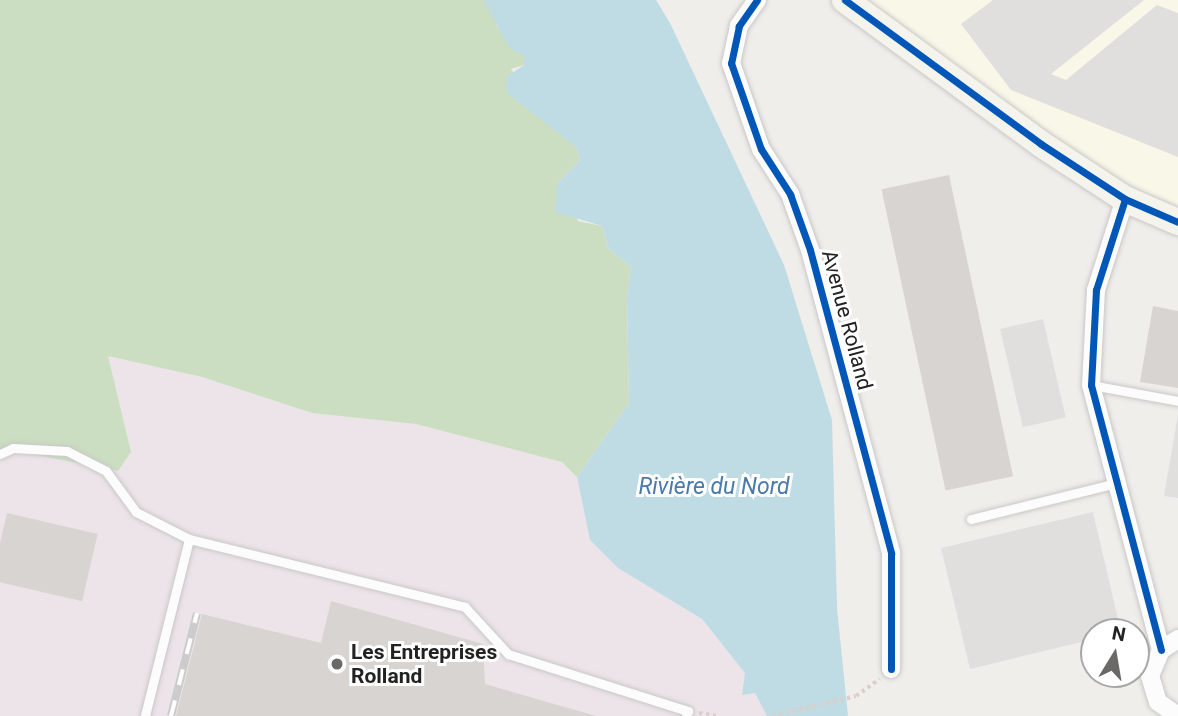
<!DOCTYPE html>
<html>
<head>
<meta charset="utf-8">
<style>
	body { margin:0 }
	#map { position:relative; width:1178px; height:716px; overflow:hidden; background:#f0eeeb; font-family:Roboto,sans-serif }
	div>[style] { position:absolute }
	.industrial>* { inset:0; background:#ede4e9 }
	.education>* { inset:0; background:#f8f7e8 }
	.forest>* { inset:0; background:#cbdec1 }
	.parking>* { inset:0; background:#e0dfde; transform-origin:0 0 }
	.water>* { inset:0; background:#bfdbe3 }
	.building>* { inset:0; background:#d7d4d2; transform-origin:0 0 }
	.path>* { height:3.5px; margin-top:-1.75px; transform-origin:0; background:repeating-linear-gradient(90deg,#dccecd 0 3.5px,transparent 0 7px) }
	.roads { filter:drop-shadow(0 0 2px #c9c8c7) drop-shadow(0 0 2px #c9c8c7) }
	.lane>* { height:9px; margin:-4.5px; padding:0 4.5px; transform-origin:4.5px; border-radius:4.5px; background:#fdfcfc }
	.street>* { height:18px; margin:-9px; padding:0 9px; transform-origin:9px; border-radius:9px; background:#fdfcfc }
	.secondary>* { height:26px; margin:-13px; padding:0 13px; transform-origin:13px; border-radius:13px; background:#f4f4ed }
	.rail>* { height:8px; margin-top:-4px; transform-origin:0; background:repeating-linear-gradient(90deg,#fff 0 16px,#ccc 0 32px); box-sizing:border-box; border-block:2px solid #ccc }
	.cycleway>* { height:7px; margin:-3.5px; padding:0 3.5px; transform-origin:3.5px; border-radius:3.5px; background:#0057b8 }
	.dots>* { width:19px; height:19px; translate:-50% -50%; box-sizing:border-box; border:4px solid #fff; border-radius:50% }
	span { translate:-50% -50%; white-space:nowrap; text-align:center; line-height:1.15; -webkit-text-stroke:6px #fff; paint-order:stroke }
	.street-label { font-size:21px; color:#222 }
	.poi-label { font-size:21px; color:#222; font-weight:700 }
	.left { translate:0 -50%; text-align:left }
	.water-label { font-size:23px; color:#4a7aab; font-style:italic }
	.north { position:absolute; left:1080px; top:618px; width:70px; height:70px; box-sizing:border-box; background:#fff; border:2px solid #a7a7a7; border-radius:50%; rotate:11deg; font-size:19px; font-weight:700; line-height:28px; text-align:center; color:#222 }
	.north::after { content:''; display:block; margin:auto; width:24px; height:32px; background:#6a6968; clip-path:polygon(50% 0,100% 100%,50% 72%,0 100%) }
</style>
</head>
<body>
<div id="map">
	<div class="industrial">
		<div style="clip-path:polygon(107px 355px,202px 377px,312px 413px,416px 424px,562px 462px,577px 477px,590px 540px,618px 568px,702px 619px,745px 673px,767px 716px,0 716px,0 454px,13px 448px,131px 452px)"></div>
	</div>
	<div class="education">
		<div style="clip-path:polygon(844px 0,1178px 0,1178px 222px)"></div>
	</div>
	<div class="forest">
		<div style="clip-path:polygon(0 0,484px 0,494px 11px,497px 26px,526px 56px,524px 65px,511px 69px,553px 126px,576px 147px,580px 160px,558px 183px,578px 221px,602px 226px,609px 249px,631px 267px,627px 299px,629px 403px,577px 477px,562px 462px,416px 424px,312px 413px,202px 377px,108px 356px,131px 452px,118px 471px,16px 451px,0 459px)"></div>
	</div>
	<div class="parking">
		<div style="clip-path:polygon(993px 0,1144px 0,1051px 74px,1066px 80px,1157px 5px,1178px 13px,1178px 157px,1011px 90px,961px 24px)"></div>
		<div style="left:1043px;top:319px;width:101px;height:44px;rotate:77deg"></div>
		<div style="clip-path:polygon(1178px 415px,1178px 498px,1164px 496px)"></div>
		<div style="clip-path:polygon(1093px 512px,1121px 632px,1094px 632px,1094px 639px,970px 669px,941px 548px)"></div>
	</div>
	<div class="water">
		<div style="clip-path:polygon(484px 0,656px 0,670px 23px,784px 265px,832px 420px,837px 608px,848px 716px,767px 716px,755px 693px,742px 695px,745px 673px,702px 619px,618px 568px,590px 540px,577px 477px,629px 403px,627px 299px,631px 267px,609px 249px,602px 226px,555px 212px,558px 183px,580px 160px,576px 147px,507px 93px,506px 77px,524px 65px,525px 56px,509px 48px)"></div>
	</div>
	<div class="building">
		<div style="left:949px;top:175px;width:308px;height:69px;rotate:78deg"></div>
		<div style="clip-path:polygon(1153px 306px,1178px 311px,1178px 388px,1140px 382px)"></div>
		<div style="left:7px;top:513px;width:93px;height:69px;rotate:13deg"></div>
		<div style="clip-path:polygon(331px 601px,483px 644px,485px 684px,596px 716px,176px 716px,202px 614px,321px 643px)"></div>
	</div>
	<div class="path">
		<div style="left:699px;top:713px;width:19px;rotate:9deg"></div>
		<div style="left:772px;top:716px;width:86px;rotate:-13.4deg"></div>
		<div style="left:856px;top:696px;width:29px;rotate:-36deg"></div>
	</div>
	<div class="roads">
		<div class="lane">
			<div style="left:1091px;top:385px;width:88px;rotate:10.4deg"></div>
			<div style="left:0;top:454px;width:14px;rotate:-25deg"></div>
			<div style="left:13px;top:448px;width:54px;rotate:3.2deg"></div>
			<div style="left:67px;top:451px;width:44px;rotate:27.1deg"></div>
			<div style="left:106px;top:471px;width:51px;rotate:53.8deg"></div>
			<div style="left:136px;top:512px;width:59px;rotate:27deg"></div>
			<div style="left:189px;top:539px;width:182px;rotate:104deg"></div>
			<div style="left:971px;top:519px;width:150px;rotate:-13.9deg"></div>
			<div style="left:189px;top:539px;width:284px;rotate:13.8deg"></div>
			<div style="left:465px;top:607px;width:64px;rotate:47.5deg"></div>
			<div style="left:508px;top:654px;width:189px;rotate:17.6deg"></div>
			<div style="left:688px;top:711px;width:5px;rotate:112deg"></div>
		</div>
		<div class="street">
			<div style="left:757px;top:0;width:32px;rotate:125deg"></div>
			<div style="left:739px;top:26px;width:38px;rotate:102deg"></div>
			<div style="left:731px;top:63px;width:91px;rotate:70.8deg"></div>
			<div style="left:761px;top:149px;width:54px;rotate:57.2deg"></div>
			<div style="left:790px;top:194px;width:59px;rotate:70.3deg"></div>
			<div style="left:810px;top:250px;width:314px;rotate:75deg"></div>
			<div style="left:891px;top:553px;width:116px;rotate:90deg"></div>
			<div style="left:1125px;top:199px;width:96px;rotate:107.7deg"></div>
			<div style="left:1096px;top:290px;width:95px;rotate:93deg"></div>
			<div style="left:1091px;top:385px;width:274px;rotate:75.2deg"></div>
			<div style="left:1178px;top:639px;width:20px;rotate:147deg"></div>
			<div style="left:1161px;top:650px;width:28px;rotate:113deg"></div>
			<div style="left:1150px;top:676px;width:27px;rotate:73deg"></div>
			<div style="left:1158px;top:702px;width:24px;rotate:35deg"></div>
		</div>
		<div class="secondary">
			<div style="left:845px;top:0;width:243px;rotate:36.3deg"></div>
			<div style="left:1041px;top:144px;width:100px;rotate:33.2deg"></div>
			<div style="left:1125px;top:199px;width:58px;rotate:23.5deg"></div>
		</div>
	</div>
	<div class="rail">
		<div style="left:171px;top:716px;width:106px;rotate:-75.8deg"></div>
	</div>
	<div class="cycleway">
		<div style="left:757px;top:0;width:32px;rotate:125deg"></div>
		<div style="left:739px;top:26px;width:38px;rotate:102deg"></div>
		<div style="left:731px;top:63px;width:91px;rotate:70.8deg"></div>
		<div style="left:761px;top:149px;width:54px;rotate:57.2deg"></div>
		<div style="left:790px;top:194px;width:59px;rotate:70.3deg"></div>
		<div style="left:810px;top:250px;width:314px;rotate:75deg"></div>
		<div style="left:891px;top:553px;width:116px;rotate:90deg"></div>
		<div style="left:845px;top:0;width:243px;rotate:36.3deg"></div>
		<div style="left:1041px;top:144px;width:100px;rotate:33.2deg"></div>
		<div style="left:1125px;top:199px;width:58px;rotate:23.5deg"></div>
		<div style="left:1125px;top:199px;width:96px;rotate:107.7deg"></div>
		<div style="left:1096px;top:290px;width:95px;rotate:93deg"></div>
		<div style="left:1091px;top:385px;width:274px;rotate:75.2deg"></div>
	</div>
	<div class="dots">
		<div style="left:337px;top:664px;background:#6a6968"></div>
	</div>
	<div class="street-label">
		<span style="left:847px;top:320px;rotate:75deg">Avenue Rolland</span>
	</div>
	<div class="poi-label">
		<span class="left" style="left:351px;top:664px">Les Entreprises<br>Rolland</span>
	</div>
	<div class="water-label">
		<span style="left:714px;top:487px">Rivière du Nord</span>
	</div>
	<div class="north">N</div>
</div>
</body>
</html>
